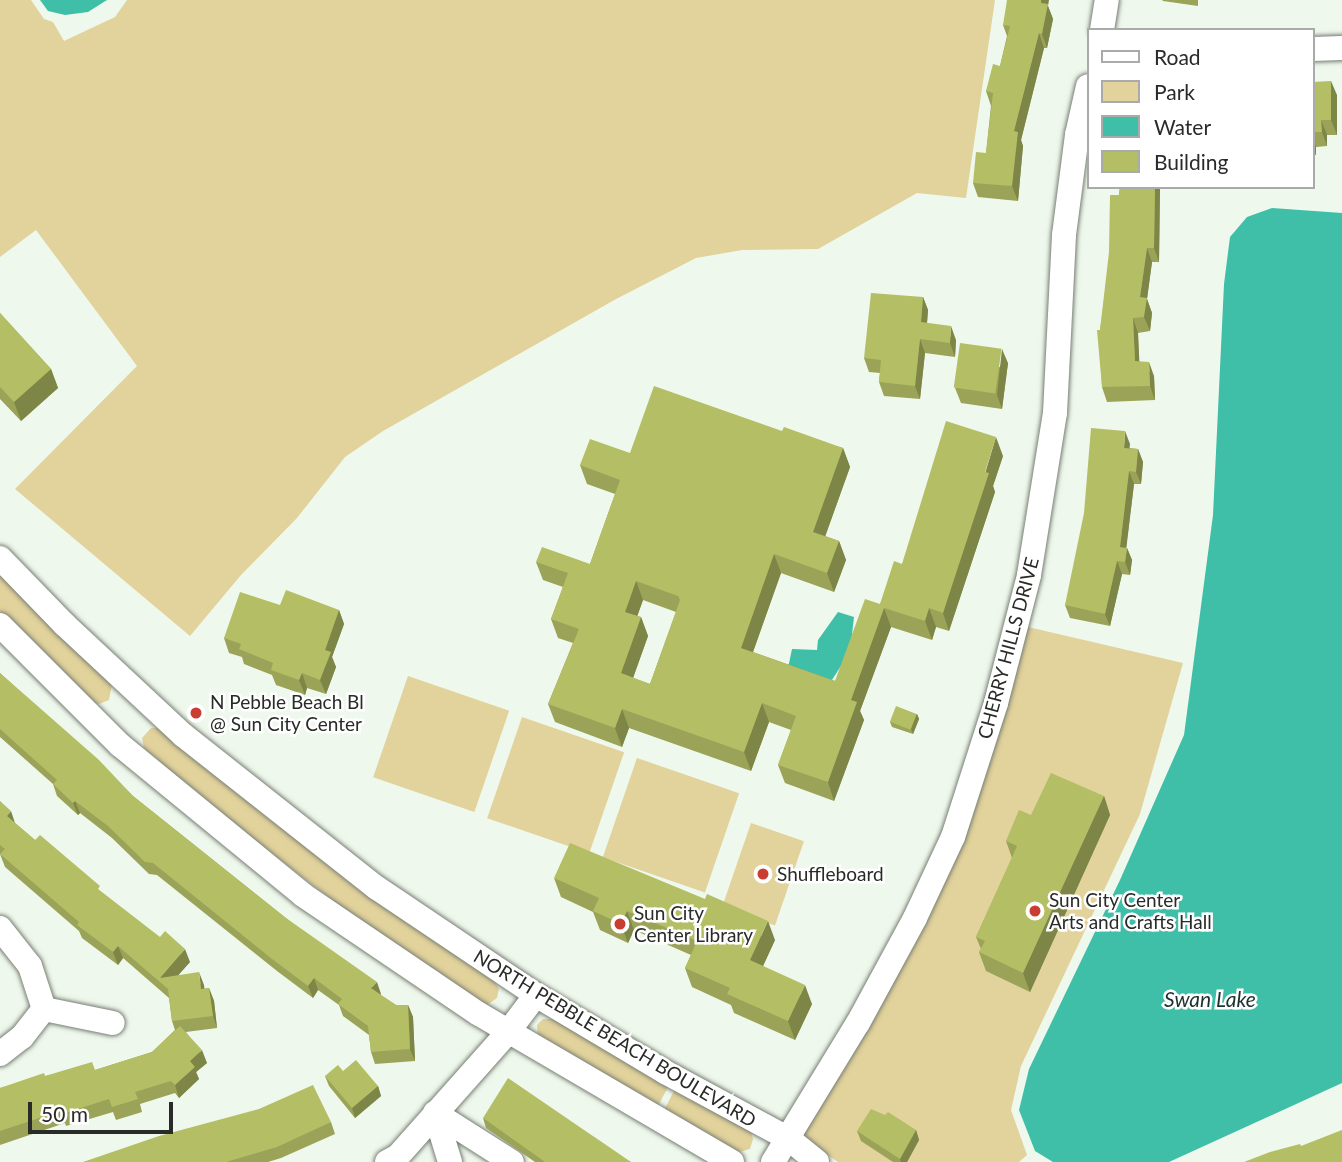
<!DOCTYPE html>
<html>
<head>
<meta charset="utf-8">
<style>
	body { margin:0 }
	#map { position:relative; width:1342px; height:1162px; overflow:hidden; background:#eff8ec; font-family:Lato,sans-serif }
	div>[style] { position:absolute }
	.green>* { inset:0; background:#e2d29b; transform-origin:0 0 }
	.water>* { inset:0; background:#3fbea8 }
	.roads { filter:drop-shadow(0 0 2px #777f74) drop-shadow(0 0 2px #777f74) }
	.minor>* { height:24px; margin:-12px; padding:0 12px; transform-origin:12px; border-radius:12px; background:#fff }
	.wall>* { inset:0; background:#9aa357 }
	.shaded-wall>* { inset:0; background:#7d8547 }
	.building>* { inset:0; background:#b3be65; transform-origin:0 0 }
	.dots>* { width:19px; height:19px; translate:-50% -50%; box-sizing:border-box; border:4px solid #fff; border-radius:50% }
	span { translate:-50% -50%; white-space:nowrap; text-align:center; line-height:1.15; -webkit-text-stroke:5px #fff; paint-order:stroke }
	.street-label { font-size:19px; color:#282b27 }
	.poi-label { font-size:19px; color:#282b27 }
	.left { translate:0 -50%; text-align:left }
	.water-label { font-size:21px; color:#1e332f; font-style:italic }
	.legend { position:absolute; left:1087px; top:28px; width:228px; height:161px; box-sizing:border-box; background:#fff; border:2px solid #a9aaa9; margin:0; padding:9px 12px; list-style:none; font-size:21px; color:#282b27 }
	.legend li { display:flex; align-items:center; gap:14px; height:35px }
	.legend b { width:35px; border:2px solid #a9aaa9 }
	.scale { position:absolute; left:28px; top:1102px; width:145px; height:32px; box-sizing:border-box; border:4px solid #282b27; border-top:0; padding-left:9px; font-size:21px; line-height:24px; white-space:nowrap; color:#282b27; -webkit-text-stroke:5px #fff; paint-order:stroke }
</style>
</head>
<body>
<div id="map">
	<div class="green">
		<div style="clip-path:polygon(0 0,31px 0,44px 19px,53px 22px,64px 41px,115px 17px,127px 0,995px 0,966px 198px,917px 193px,818px 249px,742px 250px,696px 258px,616px 299px,383px 431px,345px 457px,297px 518px,241px 575px,190px 636px,15px 489px,137px 366px,36px 230px,0 257px)"></div>
		<div style="clip-path:polygon(0 573px,112px 684px,109px 700px,99px 704px,93px 703px,0 611px)"></div>
		<div style="clip-path:polygon(1028px 627px,1183px 663px,1140px 814px,1021px 1066px,1011px 1110px,1027px 1155px,1019px 1162px,838px 1162px,802px 1137px,853px 1052px)"></div>
		<div style="left:408px;top:676px;width:107px;height:107px;rotate:19deg"></div>
		<div style="left:522px;top:717px;width:108px;height:107px;rotate:19deg"></div>
		<div style="clip-path:polygon(151px 728px,158px 728px,494px 980px,499px 989px,497px 998px,487px 1005px,386px 941px,225px 818px,144px 748px,142px 738px)"></div>
		<div style="left:637px;top:758px;width:108px;height:105px;rotate:19deg"></div>
		<div style="left:751px;top:823px;width:56px;height:89px;rotate:19deg"></div>
		<div style="clip-path:polygon(543px 1019px,554px 1019px,669px 1085px,657px 1108px,538px 1039px,537px 1025px)"></div>
		<div style="clip-path:polygon(675px 1089px,751px 1132px,753px 1139px,750px 1149px,739px 1152px,663px 1112px)"></div>
	</div>
	<div class="water">
		<div style="clip-path:polygon(40px 0,107px 0,88px 12px,65px 15px,48px 11px)"></div>
		<div style="clip-path:polygon(1272px 208px,1342px 213px,1342px 1083px,1169px 1162px,1053px 1162px,1035px 1151px,1019px 1110px,1029px 1069px,1120px 880px,1184px 735px,1213px 515px,1224px 284px,1230px 237px,1247px 217px)"></div>
		<div style="clip-path:polygon(838px 612px,854px 617px,850px 652px,830px 683px,788px 668px,792px 649px,817px 650px,818px 640px)"></div>
	</div>
	<div class="roads">
		<div class="minor">
			<div style="left:1102px;top:30px;width:30px;rotate:-81deg"></div>
			<div style="left:1312px;top:49px;width:30px;rotate:-2deg"></div>
			<div style="left:0;top:558px;width:92px;rotate:45.9deg"></div>
			<div style="left:64px;top:624px;width:163px;rotate:43deg"></div>
			<div style="left:183px;top:735px;width:247px;rotate:38.3deg"></div>
			<div style="left:377px;top:888px;width:192px;rotate:33.9deg"></div>
			<div style="left:536px;top:995px;width:150px;rotate:30.8deg"></div>
			<div style="left:665px;top:1072px;width:141px;rotate:28.4deg"></div>
			<div style="left:789px;top:1139px;width:36px;rotate:39deg"></div>
			<div style="left:0;top:625px;width:170px;rotate:45deg"></div>
			<div style="left:120px;top:745px;width:237px;rotate:39.3deg"></div>
			<div style="left:303px;top:895px;width:212px;rotate:34.1deg"></div>
			<div style="left:479px;top:1014px;width:293px;rotate:30.3deg"></div>
			<div style="left:0;top:928px;width:48px;rotate:51.7deg"></div>
			<div style="left:30px;top:966px;width:45px;rotate:72deg"></div>
			<div style="left:44px;top:1009px;width:70px;rotate:11.5deg"></div>
			<div style="left:0;top:1054px;width:28px;rotate:-38deg"></div>
			<div style="left:22px;top:1037px;width:36px;rotate:-52deg"></div>
			<div style="left:387px;top:1162px;width:13px;rotate:-29deg"></div>
			<div style="left:398px;top:1156px;width:166px;rotate:-48.4deg"></div>
			<div style="left:508px;top:1032px;width:46px;rotate:-52.9deg"></div>
			<div style="left:450px;top:1162px;width:51px;rotate:-107deg"></div>
			<div style="left:435px;top:1113px;width:91px;rotate:32.5deg"></div>
			<div style="left:773px;top:1162px;width:163px;rotate:-58.6deg"></div>
			<div style="left:858px;top:1023px;width:119px;rotate:-61.5deg"></div>
			<div style="left:915px;top:918px;width:89px;rotate:-64.9deg"></div>
			<div style="left:953px;top:837px;width:141px;rotate:-72.2deg"></div>
			<div style="left:996px;top:703px;width:132px;rotate:-75.5deg"></div>
			<div style="left:1029px;top:575px;width:164px;rotate:-80.9deg"></div>
			<div style="left:1055px;top:413px;width:178px;rotate:-87.1deg"></div>
			<div style="left:1064px;top:235px;width:101px;rotate:-82.6deg"></div>
			<div style="left:1077px;top:135px;width:50px;rotate:-77.3deg"></div>
		</div>
	</div>
	<div class="wall">
		<div style="clip-path:polygon(1162px 0,1198px 0,1198px 6px,1163px 1px)"></div>
		<div style="clip-path:polygon(1048px 6px,1053px 19px,1047px 48px,1044px 48px,1021px 140px,1023px 146px,1018px 201px,978px 197px,973px 183px,986px 153px,991px 106px,986px 91px,1000px 66px,1007px 36px,1003px 25px)"></div>
		<div style="clip-path:polygon(1312px 82px,1337px 95px,1337px 135px,1327px 135px,1327px 146px,1316px 147px,1316px 155px,1312px 155px)"></div>
		<div style="clip-path:polygon(1120px 187px,1160px 187px,1159px 262px,1152px 262px,1147px 299px,1152px 313px,1150px 331px,1138px 333px,1139px 361px,1154px 376px,1155px 400px,1107px 402px,1102px 387px,1100px 330px)"></div>
		<div style="clip-path:polygon(923px 297px,928px 310px,927px 323px,956px 340px,955px 357px,925px 353px,920px 399px,884px 396px,879px 382px,880px 373px,869px 372px,864px 358px)"></div>
		<div style="clip-path:polygon(0 313px,51px 369px,58px 388px,21px 421px,0 399px)"></div>
		<div style="clip-path:polygon(1008px 363px,1002px 409px,961px 403px,955px 388px)"></div>
		<div style="clip-path:polygon(evenodd,782px 431px,843px 448px,850px 467px,825px 536px,839px 541px,846px 560px,834px 592px,781px 573px,753px 652px,835px 681px,880px 604px,902px 564px,1003px 456px,993px 486px,995px 492px,949px 631px,936px 627px,932px 640px,891px 627px,860px 711px,864px 720px,834px 801px,785px 783px,778px 765px,791px 730px,769px 722px,751px 771px,629px 728px,622px 747px,555px 722px,548px 704px,573px 643px,558px 638px,551px 619px,563px 587px,543px 580px,536px 562px,590px 564px,615px 494px,587px 484px,580px 465px,630px 453px,782px 431px,643px 600px,676px 612px,650px 684px,633px 678px,648px 636px,641px 617px,637px 616px,643px 600px)"></div>
		<div style="clip-path:polygon(1130px 444px,1129px 448px,1138px 449px,1143px 462px,1141px 484px,1134px 484px,1126px 548px,1127px 548px,1132px 560px,1130px 575px,1122px 574px,1110px 626px,1070px 618px,1065px 605px)"></div>
		<div style="clip-path:polygon(280px 605px,339px 610px,344px 624px,332px 657px,336px 667px,326px 694px,307px 688px,305px 695px,276px 685px,272px 675px,244px 664px,242px 657px,229px 653px,224px 638px)"></div>
		<div style="clip-path:polygon(0 673px,133px 796px,381px 994px,380px 995px,396px 1005px,408px 1005px,413px 1017px,415px 1061px,375px 1064px,371px 1052px,369px 1035px,343px 1016px,339px 1005px,318px 990px,313px 998px,277px 971px,157px 875px,149px 874px,112px 838px,80px 813px,78px 815px,57px 796px,53px 784px,0 737px)"></div>
		<div style="clip-path:polygon(917px 714px,919px 719px,913px 734px,892px 727px,890px 722px)"></div>
		<div style="clip-path:polygon(1104px 796px,1110px 815px,1030px 992px,986px 971px,979px 952px,981px 949px,976px 937px,1012px 858px,1006px 841px,1031px 815px)"></div>
		<div style="clip-path:polygon(0 801px,15px 823px,35px 840px,190px 962px,178px 975px,204px 985px,204px 989px,209px 988px,214px 1001px,217px 1028px,186px 1032px,207px 1063px,196px 1072px,199px 1079px,179px 1098px,175px 1093px,140px 1104px,142px 1112px,116px 1120px,113px 1112px,66px 1126px,65px 1123px,0 1145px,0 1088px,45px 1076px,95px 1070px,152px 1052px,175px 1030px,172px 1021px,169px 998px,123px 958px,118px 965px,82px 938px,79px 931px,5px 867px,0 854px)"></div>
		<div style="clip-path:polygon(554px 878px,775px 940px,763px 966px,812px 1004px,795px 1040px,734px 1013px,731px 1005px,692px 987px,685px 968px,691px 955px,634px 930px,628px 943px,600px 930px,593px 912px,561px 897px)"></div>
		<div style="clip-path:polygon(343px 1071px,378px 1086px,381px 1096px,355px 1118px,329px 1086px,325px 1076px)"></div>
		<div style="clip-path:polygon(483px 1118px,631px 1162px,535px 1162px,486px 1128px)"></div>
		<div style="clip-path:polygon(331px 1122px,335px 1134px,281px 1158px,268px 1162px,83px 1162px)"></div>
		<div style="clip-path:polygon(916px 1130px,919px 1140px,907px 1162px,893px 1162px,861px 1141px,857px 1131px)"></div>
	</div>
	<div class="shaded-wall">
		<div style="clip-path:polygon(1041px 0,1049px 0,1048px 6px,1053px 19px,1047px 48px,1042px 34px)"></div>
		<div style="clip-path:polygon(1039px 33px,1044px 48px,1021px 140px,1023px 146px,1018px 201px,1012px 186px,1014px 131px)"></div>
		<div style="clip-path:polygon(1331px 81px,1337px 95px,1337px 135px,1331px 120px)"></div>
		<div style="clip-path:polygon(1321px 120px,1327px 135px,1327px 146px,1322px 132px)"></div>
		<div style="clip-path:polygon(1312px 135px,1316px 147px,1316px 155px,1312px 143px)"></div>
		<div style="clip-path:polygon(1155px 187px,1160px 187px,1159px 262px,1154px 248px)"></div>
		<div style="clip-path:polygon(1147px 248px,1152px 262px,1147px 299px,1152px 313px,1150px 331px,1144px 317px,1140px 297px)"></div>
		<div style="clip-path:polygon(923px 297px,928px 310px,926px 336px,921px 322px)"></div>
		<div style="clip-path:polygon(1133px 318px,1138px 333px,1140px 375px,1135px 361px)"></div>
		<div style="clip-path:polygon(951px 326px,956px 340px,955px 357px,950px 343px)"></div>
		<div style="clip-path:polygon(920px 339px,925px 353px,920px 399px,915px 386px)"></div>
		<div style="clip-path:polygon(1002px 349px,1008px 363px,1002px 409px,997px 395px)"></div>
		<div style="clip-path:polygon(1149px 362px,1154px 376px,1155px 400px,1150px 386px)"></div>
		<div style="clip-path:polygon(51px 369px,58px 388px,21px 421px,14px 402px)"></div>
		<div style="clip-path:polygon(1125px 431px,1130px 444px,1128px 460px,1124px 448px)"></div>
		<div style="clip-path:polygon(996px 437px,1003px 456px,993px 486px,995px 492px,949px 631px,943px 613px)"></div>
		<div style="clip-path:polygon(843px 448px,850px 467px,820px 551px,813px 532px)"></div>
		<div style="clip-path:polygon(1138px 449px,1143px 462px,1141px 484px,1136px 472px)"></div>
		<div style="clip-path:polygon(1129px 471px,1134px 484px,1125px 559px,1120px 547px)"></div>
		<div style="clip-path:polygon(839px 541px,846px 560px,834px 592px,827px 573px)"></div>
		<div style="clip-path:polygon(1127px 548px,1132px 560px,1130px 575px,1125px 562px)"></div>
		<div style="clip-path:polygon(774px 554px,781px 573px,748px 666px,741px 648px)"></div>
		<div style="clip-path:polygon(1117px 561px,1122px 574px,1110px 626px,1105px 614px)"></div>
		<div style="clip-path:polygon(636px 581px,643px 600px,632px 631px,625px 612px)"></div>
		<div style="clip-path:polygon(884px 608px,891px 627px,860px 711px,864px 720px,834px 801px,828px 782px,851px 700px)"></div>
		<div style="clip-path:polygon(929px 608px,936px 627px,932px 640px,925px 621px)"></div>
		<div style="clip-path:polygon(339px 610px,344px 624px,332px 657px,336px 667px,326px 694px,320px 680px,325px 650px)"></div>
		<div style="clip-path:polygon(641px 617px,648px 636px,628px 692px,621px 673px)"></div>
		<div style="clip-path:polygon(302px 673px,307px 688px,305px 695px,299px 680px)"></div>
		<div style="clip-path:polygon(762px 703px,769px 722px,751px 771px,744px 752px)"></div>
		<div style="clip-path:polygon(622px 709px,629px 728px,622px 747px,615px 728px)"></div>
		<div style="clip-path:polygon(917px 714px,919px 719px,913px 734px,911px 729px)"></div>
		<div style="clip-path:polygon(1104px 796px,1110px 815px,1030px 992px,1023px 973px)"></div>
		<div style="clip-path:polygon(75px 801px,80px 813px,78px 815px,73px 803px)"></div>
		<div style="clip-path:polygon(11px 811px,15px 823px,7px 816px)"></div>
		<div style="clip-path:polygon(627px 911px,634px 930px,628px 943px,621px 924px)"></div>
		<div style="clip-path:polygon(768px 921px,775px 940px,757px 979px,750px 960px)"></div>
		<div style="clip-path:polygon(118px 946px,123px 958px,118px 965px,113px 952px)"></div>
		<div style="clip-path:polygon(185px 949px,190px 962px,167px 988px,160px 978px)"></div>
		<div style="clip-path:polygon(199px 972px,204px 985px,206px 1001px,201px 989px)"></div>
		<div style="clip-path:polygon(314px 978px,318px 990px,313px 998px,308px 986px)"></div>
		<div style="clip-path:polygon(377px 982px,381px 994px,376px 1000px,371px 988px)"></div>
		<div style="clip-path:polygon(805px 985px,812px 1004px,795px 1040px,788px 1021px)"></div>
		<div style="clip-path:polygon(209px 988px,214px 1001px,217px 1028px,213px 1016px)"></div>
		<div style="clip-path:polygon(408px 1005px,413px 1017px,415px 1061px,410px 1049px)"></div>
		<div style="clip-path:polygon(202px 1050px,207px 1063px,196px 1072px,199px 1079px,179px 1098px,175px 1085px,190px 1061px)"></div>
		<div style="clip-path:polygon(378px 1086px,381px 1096px,355px 1118px,352px 1108px)"></div>
		<div style="clip-path:polygon(916px 1130px,919px 1140px,907px 1162px,901px 1162px,900px 1159px)"></div>
	</div>
	<div class="building">
		<div style="clip-path:polygon(1007px 0,1041px 0,1041px 3px,1048px 4px,1042px 34px,1039px 33px,1014px 131px,1018px 132px,1012px 186px,973px 183px,976px 152px,986px 153px,993px 93px,986px 91px,993px 64px,1000px 66px,1010px 26px,1003px 25px)"></div>
		<div style="clip-path:polygon(1331px 81px,1331px 120px,1321px 120px,1322px 132px,1312px 132px,1312px 82px)"></div>
		<div style="clip-path:polygon(1120px 187px,1155px 187px,1154px 248px,1147px 248px,1140px 297px,1147px 298px,1144px 317px,1133px 318px,1135px 361px,1149px 362px,1150px 386px,1102px 387px,1097px 330px,1100px 330px,1109px 252px,1110px 195px,1119px 195px)"></div>
		<div style="clip-path:polygon(871px 293px,923px 297px,921px 322px,951px 326px,950px 343px,920px 339px,915px 386px,879px 382px,881px 360px,864px 358px)"></div>
		<div style="clip-path:polygon(0 313px,51px 369px,14px 402px,0 387px)"></div>
		<div style="left:960px;top:343px;width:42px;height:45px;rotate:8deg"></div>
		<div style="clip-path:polygon(evenodd,654px 386px,782px 431px,784px 427px,843px 448px,813px 532px,839px 541px,827px 573px,774px 554px,741px 648px,835px 681px,865px 599px,880px 604px,894px 561px,902px 564px,946px 421px,996px 437px,985px 472px,989px 473px,943px 613px,929px 608px,925px 621px,884px 608px,851px 700px,857px 702px,828px 782px,778px 765px,796px 716px,762px 703px,744px 752px,622px 709px,615px 728px,548px 704px,579px 629px,551px 619px,568px 573px,536px 562px,542px 547px,590px 564px,620px 480px,580px 465px,590px 439px,630px 453px,654px 386px,636px 581px,678px 596px,680px 600px,650px 684px,621px 673px,641px 617px,625px 612px,636px 581px)"></div>
		<div style="clip-path:polygon(1091px 428px,1125px 431px,1124px 448px,1138px 449px,1136px 472px,1129px 471px,1120px 547px,1127px 548px,1125px 562px,1117px 561px,1105px 614px,1065px 605px,1084px 513px)"></div>
		<div style="clip-path:polygon(286px 590px,339px 610px,325px 650px,331px 652px,320px 680px,302px 673px,299px 680px,271px 670px,273px 663px,239px 649px,241px 644px,224px 638px,240px 592px,280px 605px)"></div>
		<div style="clip-path:polygon(0 673px,99px 760px,133px 796px,286px 918px,377px 982px,371px 988px,396px 1005px,408px 1005px,410px 1049px,371px 1052px,368px 1026px,338px 1004px,342px 999px,314px 978px,308px 986px,272px 959px,153px 863px,145px 862px,108px 826px,75px 801px,73px 803px,53px 784px,57px 780px,0 729px)"></div>
		<div style="left:896px;top:706px;width:22px;height:17px;rotate:21deg"></div>
		<div style="clip-path:polygon(1051px 773px,1104px 796px,1023px 973px,979px 952px,985px 941px,976px 937px,1017px 846px,1006px 841px,1019px 810px,1031px 815px)"></div>
		<div style="clip-path:polygon(0 801px,11px 811px,7px 816px,35px 840px,40px 835px,100px 886px,98px 889px,160px 937px,165px 931px,185px 949px,160px 978px,199px 972px,201px 989px,209px 988px,213px 1016px,172px 1021px,168px 989px,118px 946px,113px 952px,77px 925px,79px 922px,0 854px,5px 849px,0 845px)"></div>
		<div style="clip-path:polygon(570px 843px,705px 899px,707px 894px,768px 921px,750px 960px,805px 985px,788px 1021px,727px 994px,730px 988px,685px 968px,697px 941px,627px 911px,621px 924px,593px 911px,599px 898px,554px 878px)"></div>
		<div style="clip-path:polygon(180px 1026px,202px 1050px,190px 1061px,195px 1067px,175px 1085px,171px 1081px,135px 1092px,138px 1099px,112px 1107px,109px 1099px,62px 1114px,61px 1111px,0 1131px,0 1088px,44px 1073px,45px 1076px,92px 1062px,95px 1070px,152px 1052px)"></div>
		<div style="clip-path:polygon(356px 1060px,378px 1086px,352px 1108px,325px 1076px,338px 1065px,343px 1071px)"></div>
		<div style="clip-path:polygon(508px 1078px,631px 1162px,545px 1162px,483px 1118px)"></div>
		<div style="clip-path:polygon(313px 1085px,331px 1122px,277px 1147px,226px 1162px,83px 1162px,159px 1136px,259px 1109px)"></div>
		<div style="clip-path:polygon(871px 1109px,885px 1115px,888px 1112px,916px 1130px,900px 1159px,857px 1131px)"></div>
		<div style="clip-path:polygon(1342px 1130px,1342px 1162px,1244px 1162px,1270px 1152px,1300px 1144px,1301px 1146px)"></div>
	</div>
	<div class="dots">
		<div style="left:196px;top:713px;background:#ca3d31"></div>
		<div style="left:763px;top:874px;background:#ca3d31"></div>
		<div style="left:1035px;top:911px;background:#ca3d31"></div>
		<div style="left:620px;top:924px;background:#ca3d31"></div>
	</div>
	<div class="street-label">
		<span style="left:1008px;top:648px;rotate:-75deg">CHERRY HILLS DRIVE</span>
		<span style="left:615px;top:1038px;rotate:31deg">NORTH PEBBLE BEACH BOULEVARD</span>
	</div>
	<div class="poi-label">
		<span class="left" style="left:210px;top:713px">N Pebble Beach Bl<br>@ Sun City Center</span>
		<span class="left" style="left:777px;top:874px">Shuffleboard</span>
		<span class="left" style="left:1049px;top:911px">Sun City Center<br>Arts and Crafts Hall</span>
		<span class="left" style="left:634px;top:924px">Sun City<br>Center Library</span>
	</div>
	<div class="water-label">
		<span style="left:1210px;top:999px">Swan Lake</span>
	</div>
	<ul class="legend">
	<li><b style="height:9px;background:#fff"></b>Road</li>
	<li><b style="height:19px;background:#e2d29b"></b>Park</li>
	<li><b style="height:19px;background:#3fbea8"></b>Water</li>
	<li><b style="height:19px;background:#b3be65"></b>Building</li>
	</ul>
	<div class="scale">50 m</div>
</div>
</body>
</html>
